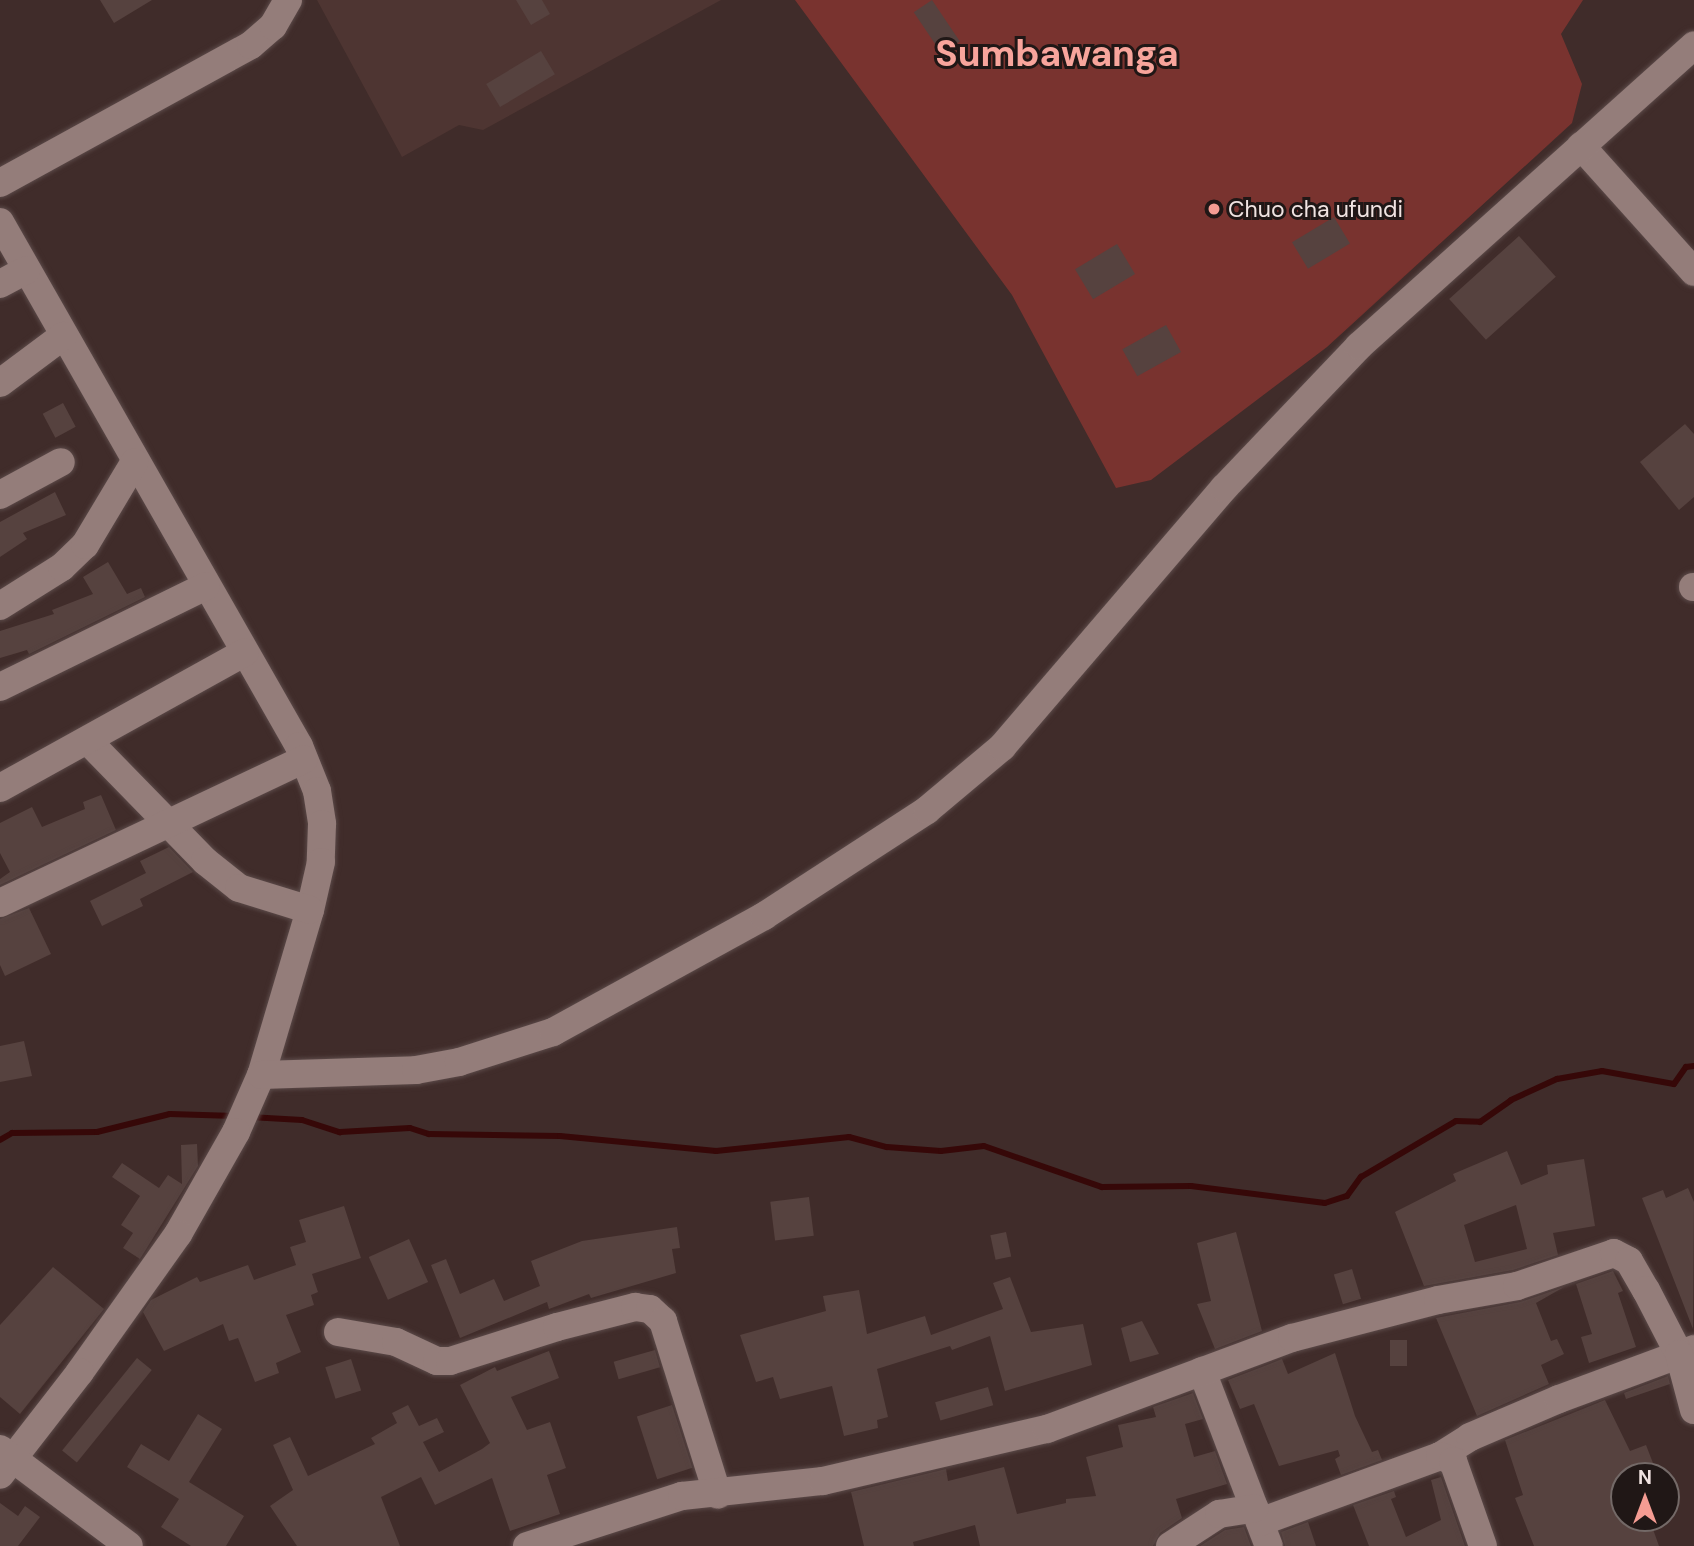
<!DOCTYPE html>
<html>
<head>
<meta charset="utf-8">
<style>
	body { margin:0 }
	#map { position:relative; width:1694px; height:1546px; overflow:hidden; background:#402c2a; font-family:"DM Sans",sans-serif }
	div>[style] { position:absolute }
	.built>* { inset:0; background:#4e3532 }
	.green>* { inset:0; background:#79332f }
	.stream>* { height:6px; margin:-3px; padding:0 3px; transform-origin:3px; border-radius:3px; background:#360808 }
	.building>* { inset:0; background:#56423f; transform-origin:0 0 }
	.roads { filter:drop-shadow(0 0 2px #5b4a49) drop-shadow(0 0 2px #5b4a49) }
	.minor>* { height:28px; margin:-14px; padding:0 14px; transform-origin:14px; border-radius:14px; background:#947d7a }
	.dots>* { width:19px; height:19px; translate:-50% -50%; box-sizing:border-box; border:4px solid #201716; border-radius:50% }
	span { translate:-50% -50%; white-space:nowrap; text-align:center; line-height:1.15; -webkit-text-stroke:6px #201716; paint-order:stroke }
	.poi-label { font-size:23px; color:#f0e3e1 }
	.left { translate:0 -50%; text-align:left }
	.town-label { font-size:37px; color:#f8a59c; font-weight:700 }
	.north { position:absolute; left:1610px; top:1462px; width:70px; height:70px; box-sizing:border-box; background:#201716; border:2px solid #736967; border-radius:50%; rotate:0deg; font-size:19px; font-weight:700; line-height:28px; text-align:center; color:#f0e3e1 }
	.north::after { content:''; display:block; margin:auto; width:24px; height:32px; background:#f59c93; clip-path:polygon(50% 0,100% 100%,50% 72%,0 100%) }
</style>
</head>
<body>
<div id="map">
	<div class="built">
		<div style="clip-path:polygon(317px 0,721px 0,483px 130px,459px 125px,402px 157px)"></div>
	</div>
	<div class="green">
		<div style="clip-path:polygon(795px 0,1583px 0,1561px 34px,1582px 84px,1572px 123px,1327px 347px,1151px 480px,1116px 488px,1012px 295px)"></div>
	</div>
	<div class="stream">
		<div style="left:249px;top:1117px;width:53px;rotate:3.2deg"></div>
		<div style="left:302px;top:1120px;width:40px;rotate:18deg"></div>
		<div style="left:340px;top:1132px;width:70px;rotate:-3.3deg"></div>
		<div style="left:410px;top:1128px;width:20px;rotate:18deg"></div>
		<div style="left:429px;top:1134px;width:131px;rotate:0.9deg"></div>
		<div style="left:560px;top:1136px;width:157px;rotate:5.5deg"></div>
		<div style="left:716px;top:1151px;width:134px;rotate:-6deg"></div>
		<div style="left:849px;top:1137px;width:39px;rotate:15deg"></div>
		<div style="left:887px;top:1147px;width:54px;rotate:4.2deg"></div>
		<div style="left:941px;top:1151px;width:43px;rotate:-6.6deg"></div>
		<div style="left:984px;top:1146px;width:125px;rotate:19.2deg"></div>
		<div style="left:1102px;top:1187px;width:89px;rotate:-0.6deg"></div>
		<div style="left:1191px;top:1186px;width:135px;rotate:7.2deg"></div>
		<div style="left:1325px;top:1203px;width:23px;rotate:-18deg"></div>
		<div style="left:1347px;top:1196px;width:24px;rotate:-54deg"></div>
		<div style="left:1361px;top:1177px;width:110px;rotate:-30.5deg"></div>
		<div style="left:1456px;top:1121px;width:24px;rotate:2deg"></div>
		<div style="left:1480px;top:1122px;width:38px;rotate:-35deg"></div>
		<div style="left:1511px;top:1100px;width:51px;rotate:-24.5deg"></div>
		<div style="left:1557px;top:1079px;width:46px;rotate:-10.1deg"></div>
		<div style="left:1602px;top:1071px;width:73px;rotate:10.2deg"></div>
		<div style="left:1674px;top:1084px;width:21px;rotate:-55deg"></div>
		<div style="left:1686px;top:1067px;width:8px;rotate:-7deg"></div>
		<div style="left:0;top:1140px;width:14px;rotate:-30deg"></div>
		<div style="left:12px;top:1133px;width:85px;rotate:-0.7deg"></div>
		<div style="left:97px;top:1132px;width:75px;rotate:-13.9deg"></div>
		<div style="left:170px;top:1114px;width:65px;rotate:1.8deg"></div>
	</div>
	<div class="building">
		<div style="clip-path:polygon(100px 0,152px 0,114px 23px)"></div>
		<div style="clip-path:polygon(516px 0,542px 0,550px 14px,531px 25px)"></div>
		<div style="left:932px;top:0;width:50px;height:22px;rotate:56deg"></div>
		<div style="left:541px;top:51px;width:27px;height:64px;rotate:59deg"></div>
		<div style="left:1334px;top:217px;width:31px;height:49px;rotate:59deg"></div>
		<div style="left:1519px;top:236px;width:55px;height:94px;rotate:48deg"></div>
		<div style="left:1117px;top:244px;width:35px;height:49px;rotate:59deg"></div>
		<div style="left:1166px;top:325px;width:31px;height:50px;rotate:61deg"></div>
		<div style="left:63px;top:403px;width:27px;height:23px;rotate:62deg"></div>
		<div style="clip-path:polygon(1685px 424px,1694px 434px,1694px 497px,1679px 510px,1640px 462px)"></div>
		<div style="clip-path:polygon(55px 492px,66px 515px,23px 533px,27px 539px,0 557px,0 522px)"></div>
		<div style="clip-path:polygon(108px 562px,127px 594px,141px 588px,145px 597px,29px 654px,27px 650px,0 658px,0 631px,54px 614px,52px 610px,93px 594px,83px 577px)"></div>
		<div style="clip-path:polygon(101px 795px,116px 830px,0 885px,0 879px,10px 872px,0 853px,0 823px,32px 807px,42px 827px,85px 809px,83px 802px)"></div>
		<div style="clip-path:polygon(169px 847px,193px 872px,140px 899px,143px 906px,102px 926px,90px 901px,146px 873px,140px 861px)"></div>
		<div style="clip-path:polygon(29px 908px,51px 954px,5px 976px,0 965px,0 919px)"></div>
		<div style="clip-path:polygon(24px 1041px,32px 1076px,0 1082px,0 1046px)"></div>
		<div style="clip-path:polygon(197px 1144px,198px 1166px,140px 1259px,123px 1248px,133px 1233px,121px 1225px,140px 1196px,112px 1177px,122px 1163px,159px 1188px,168px 1175px,182px 1184px,181px 1145px)"></div>
		<div style="clip-path:polygon(evenodd,1507px 1151px,1521px 1185px,1548px 1174px,1547px 1165px,1584px 1159px,1595px 1226px,1553px 1233px,1558px 1255px,1513px 1270px,1424px 1286px,1395px 1212px,1456px 1181px,1453px 1174px,1507px 1151px,1516px 1205px,1527px 1249px,1475px 1262px,1464px 1225px,1516px 1205px)"></div>
		<div style="clip-path:polygon(1688px 1188px,1694px 1202px,1693px 1329px,1642px 1198px,1663px 1190px,1666px 1198px)"></div>
		<div style="left:809px;top:1197px;width:39px;height:39px;rotate:83deg"></div>
		<div style="clip-path:polygon(344px 1206px,361px 1258px,312px 1274px,318px 1292px,311px 1295px,314px 1305px,286px 1315px,301px 1352px,276px 1363px,279px 1373px,255px 1382px,238px 1338px,229px 1341px,223px 1324px,164px 1351px,143px 1312px,151px 1300px,197px 1277px,200px 1282px,248px 1265px,254px 1280px,296px 1265px,290px 1247px,306px 1242px,299px 1220px)"></div>
		<div style="clip-path:polygon(677px 1227px,680px 1248px,672px 1249px,676px 1273px,591px 1298px,589px 1294px,549px 1309px,547px 1302px,460px 1338px,431px 1265px,446px 1259px,460px 1294px,494px 1279px,504px 1301px,540px 1286px,531px 1261px,582px 1241px)"></div>
		<div style="left:1006px;top:1232px;width:25px;height:16px;rotate:78deg"></div>
		<div style="clip-path:polygon(1236px 1232px,1262px 1331px,1215px 1349px,1197px 1304px,1211px 1301px,1197px 1243px)"></div>
		<div style="left:409px;top:1239px;width:47px;height:44px;rotate:66deg"></div>
		<div style="clip-path:polygon(53px 1267px,104px 1309px,20px 1414px,0 1397px,0 1325px)"></div>
		<div style="left:1352px;top:1269px;width:31px;height:19px;rotate:73deg"></div>
		<div style="clip-path:polygon(1613px 1271px,1623px 1291px,1618px 1293px,1636px 1347px,1589px 1363px,1581px 1337px,1592px 1334px,1576px 1284px)"></div>
		<div style="clip-path:polygon(1010px 1277px,1031px 1332px,1083px 1324px,1092px 1365px,1005px 1391px,990px 1336px,952px 1350px,950px 1346px,877px 1369px,888px 1417px,877px 1420px,878px 1428px,844px 1436px,832px 1386px,780px 1399px,773px 1377px,756px 1382px,740px 1335px,826px 1311px,823px 1296px,859px 1290px,867px 1334px,925px 1316px,931px 1335px,1003px 1309px,993px 1283px)"></div>
		<div style="clip-path:polygon(1564px 1287px,1536px 1303px,1551px 1341px,1557px 1339px,1564px 1354px,1541px 1365px,1549px 1384px,1477px 1416px,1436px 1318px,1520px 1302px)"></div>
		<div style="clip-path:polygon(1142px 1321px,1159px 1354px,1130px 1362px,1121px 1328px)"></div>
		<div style="left:1390px;top:1340px;width:17px;height:26px"></div>
		<div style="left:655px;top:1350px;width:18px;height:43px;rotate:74deg"></div>
		<div style="clip-path:polygon(549px 1351px,559px 1378px,511px 1397px,527px 1430px,550px 1422px,566px 1468px,547px 1475px,560px 1514px,510px 1531px,492px 1478px,435px 1505px,421px 1477px,381px 1497px,400px 1546px,297px 1546px,270px 1506px,293px 1490px,273px 1445px,290px 1437px,308px 1476px,375px 1444px,371px 1438px,397px 1423px,392px 1413px,408px 1405px,419px 1426px,437px 1418px,444px 1432px,423px 1442px,439px 1472px,482px 1449px,490px 1443px,460px 1385px,495px 1367px,497px 1371px)"></div>
		<div style="clip-path:polygon(1335px 1353px,1355px 1416px,1372px 1452px,1378px 1450px,1382px 1460px,1341px 1475px,1335px 1459px,1340px 1456px,1338px 1450px,1279px 1466px,1254px 1404px,1240px 1409px,1228px 1380px,1282px 1359px,1288px 1374px)"></div>
		<div style="left:137px;top:1358px;width:19px;height:119px;rotate:39deg"></div>
		<div style="left:351px;top:1359px;width:33px;height:27px;rotate:72deg"></div>
		<div style="clip-path:polygon(1668px 1376px,1670px 1384px,1626px 1399px,1624px 1393px)"></div>
		<div style="left:988px;top:1387px;width:19px;height:55px;rotate:74deg"></div>
		<div style="clip-path:polygon(1193px 1393px,1203px 1419px,1185px 1424px,1194px 1457px,1215px 1451px,1227px 1484px,1176px 1499px,1182px 1518px,1160px 1533px,1153px 1546px,980px 1546px,975px 1525px,913px 1542px,914px 1546px,864px 1546px,851px 1492px,946px 1469px,948px 1481px,1004px 1467px,1017px 1514px,1066px 1503px,1066px 1499px,1096px 1496px,1086px 1457px,1123px 1447px,1118px 1425px,1156px 1417px,1153px 1407px)"></div>
		<div style="clip-path:polygon(1605px 1400px,1630px 1451px,1646px 1445px,1658px 1476px,1624px 1476px,1624px 1518px,1649px 1518px,1659px 1546px,1534px 1546px,1515px 1498px,1523px 1495px,1505px 1440px)"></div>
		<div style="left:672px;top:1405px;width:66px;height:37px;rotate:72deg"></div>
		<div style="clip-path:polygon(198px 1414px,222px 1429px,189px 1482px,244px 1516px,226px 1546px,191px 1546px,161px 1527px,179px 1499px,127px 1467px,141px 1444px,169px 1461px)"></div>
		<div style="clip-path:polygon(1441px 1477px,1465px 1546px,1369px 1546px,1353px 1505px,1394px 1491px,1396px 1497px,1391px 1499px,1406px 1537px,1441px 1520px,1431px 1480px)"></div>
		<div style="clip-path:polygon(0 1503px,18px 1516px,25px 1506px,40px 1517px,18px 1546px,0 1546px)"></div>
		<div style="clip-path:polygon(1308px 1522px,1316px 1546px,1285px 1546px,1281px 1532px)"></div>
		<div style="clip-path:polygon(1244px 1527px,1251px 1546px,1200px 1546px,1225px 1530px)"></div>
	</div>
	<div class="roads">
		<div class="minor">
			<div style="left:1581px;top:146px;width:169px;rotate:48.1deg"></div>
			<div style="left:0;top:183px;width:286px;rotate:-28.8deg"></div>
			<div style="left:251px;top:45px;width:29px;rotate:-41deg"></div>
			<div style="left:273px;top:26px;width:30px;rotate:-60deg"></div>
			<div style="left:0;top:222px;width:603px;rotate:60.29deg"></div>
			<div style="left:299px;top:746px;width:48px;rotate:68.2deg"></div>
			<div style="left:317px;top:791px;width:33px;rotate:81deg"></div>
			<div style="left:322px;top:824px;width:38px;rotate:92deg"></div>
			<div style="left:321px;top:862px;width:49px;rotate:102.9deg"></div>
			<div style="left:310px;top:910px;width:172px;rotate:106.5deg"></div>
			<div style="left:261px;top:1075px;width:62px;rotate:113.7deg"></div>
			<div style="left:236px;top:1132px;width:117px;rotate:119.6deg"></div>
			<div style="left:178px;top:1234px;width:169px;rotate:125.4deg"></div>
			<div style="left:80px;top:1372px;width:130px;rotate:127.8deg"></div>
			<div style="left:0;top:284px;width:30px;rotate:-28deg"></div>
			<div style="left:0;top:383px;width:79px;rotate:-36.7deg"></div>
			<div style="left:0;top:495px;width:69px;rotate:-28.4deg"></div>
			<div style="left:1693px;top:587px;width:1px"></div>
			<div style="left:0;top:606px;width:73px;rotate:-32.2deg"></div>
			<div style="left:62px;top:567px;width:32px;rotate:-44deg"></div>
			<div style="left:85px;top:545px;width:96px;rotate:-59.1deg"></div>
			<div style="left:0;top:687px;width:229px;rotate:-26.1deg"></div>
			<div style="left:88px;top:741px;width:168px;rotate:45.7deg"></div>
			<div style="left:205px;top:861px;width:43px;rotate:38.5deg"></div>
			<div style="left:239px;top:888px;width:74px;rotate:17.2deg"></div>
			<div style="left:0;top:788px;width:280px;rotate:-29deg"></div>
			<div style="left:0;top:903px;width:336px;rotate:-25.3deg"></div>
			<div style="left:261px;top:1075px;width:155px;rotate:-1.8deg"></div>
			<div style="left:416px;top:1070px;width:44px;rotate:-10.5deg"></div>
			<div style="left:459px;top:1062px;width:99px;rotate:-17.7deg"></div>
			<div style="left:553px;top:1032px;width:241px;rotate:-28.8deg"></div>
			<div style="left:764px;top:916px;width:194px;rotate:-33deg"></div>
			<div style="left:927px;top:810px;width:98px;rotate:-40deg"></div>
			<div style="left:1002px;top:747px;width:341px;rotate:-49.4deg"></div>
			<div style="left:1224px;top:488px;width:196px;rotate:-46.4deg"></div>
			<div style="left:1359px;top:346px;width:450px;rotate:-41.9deg"></div>
			<div style="left:338px;top:1332px;width:59px;rotate:9.8deg"></div>
			<div style="left:396px;top:1342px;width:45px;rotate:24.9deg"></div>
			<div style="left:437px;top:1361px;width:13px"></div>
			<div style="left:450px;top:1361px;width:112px;rotate:-17.6deg"></div>
			<div style="left:557px;top:1327px;width:81px;rotate:-14.4deg"></div>
			<div style="left:635px;top:1307px;width:15px;rotate:8deg"></div>
			<div style="left:650px;top:1309px;width:18px;rotate:43deg"></div>
			<div style="left:663px;top:1321px;width:182px;rotate:72.5deg"></div>
			<div style="left:1202px;top:1371px;width:187px;rotate:69.1deg"></div>
			<div style="left:0;top:1449px;width:161px;rotate:36.9deg"></div>
			<div style="left:1440px;top:1456px;width:36px;rotate:-32deg"></div>
			<div style="left:1470px;top:1437px;width:97px;rotate:-23.1deg"></div>
			<div style="left:1559px;top:1399px;width:144px;rotate:-20.3deg"></div>
			<div style="left:1260px;top:1522px;width:192px;rotate:-20.1deg"></div>
			<div style="left:1440px;top:1456px;width:14px;rotate:21deg"></div>
			<div style="left:1453px;top:1461px;width:90px;rotate:70.6deg"></div>
			<div style="left:527px;top:1546px;width:163px;rotate:-17.9deg"></div>
			<div style="left:682px;top:1496px;width:142px;rotate:-6.1deg"></div>
			<div style="left:823px;top:1481px;width:230px;rotate:-13.1deg"></div>
			<div style="left:1047px;top:1429px;width:261px;rotate:-20.4deg"></div>
			<div style="left:1292px;top:1338px;width:151px;rotate:-14.6deg"></div>
			<div style="left:1438px;top:1300px;width:80px;rotate:-10deg"></div>
			<div style="left:1517px;top:1286px;width:102px;rotate:-18.8deg"></div>
			<div style="left:1614px;top:1253px;width:17px;rotate:28deg"></div>
			<div style="left:1629px;top:1261px;width:34px;rotate:60deg"></div>
			<div style="left:1646px;top:1290px;width:72px;rotate:62.7deg"></div>
			<div style="left:1679px;top:1354px;width:58px;rotate:75deg"></div>
			<div style="left:1170px;top:1546px;width:59px;rotate:-33.1deg"></div>
			<div style="left:1219px;top:1514px;width:36px;rotate:-9deg"></div>
		</div>
	</div>
	<div class="dots">
		<div style="left:1214px;top:209px;background:#f59c93"></div>
	</div>
	<div class="poi-label">
		<span class="left" style="left:1228px;top:209px">Chuo cha ufundi</span>
	</div>
	<div class="town-label">
		<span style="left:1057px;top:53px">Sumbawanga</span>
	</div>
	<div class="north">N</div>
</div>
</body>
</html>
